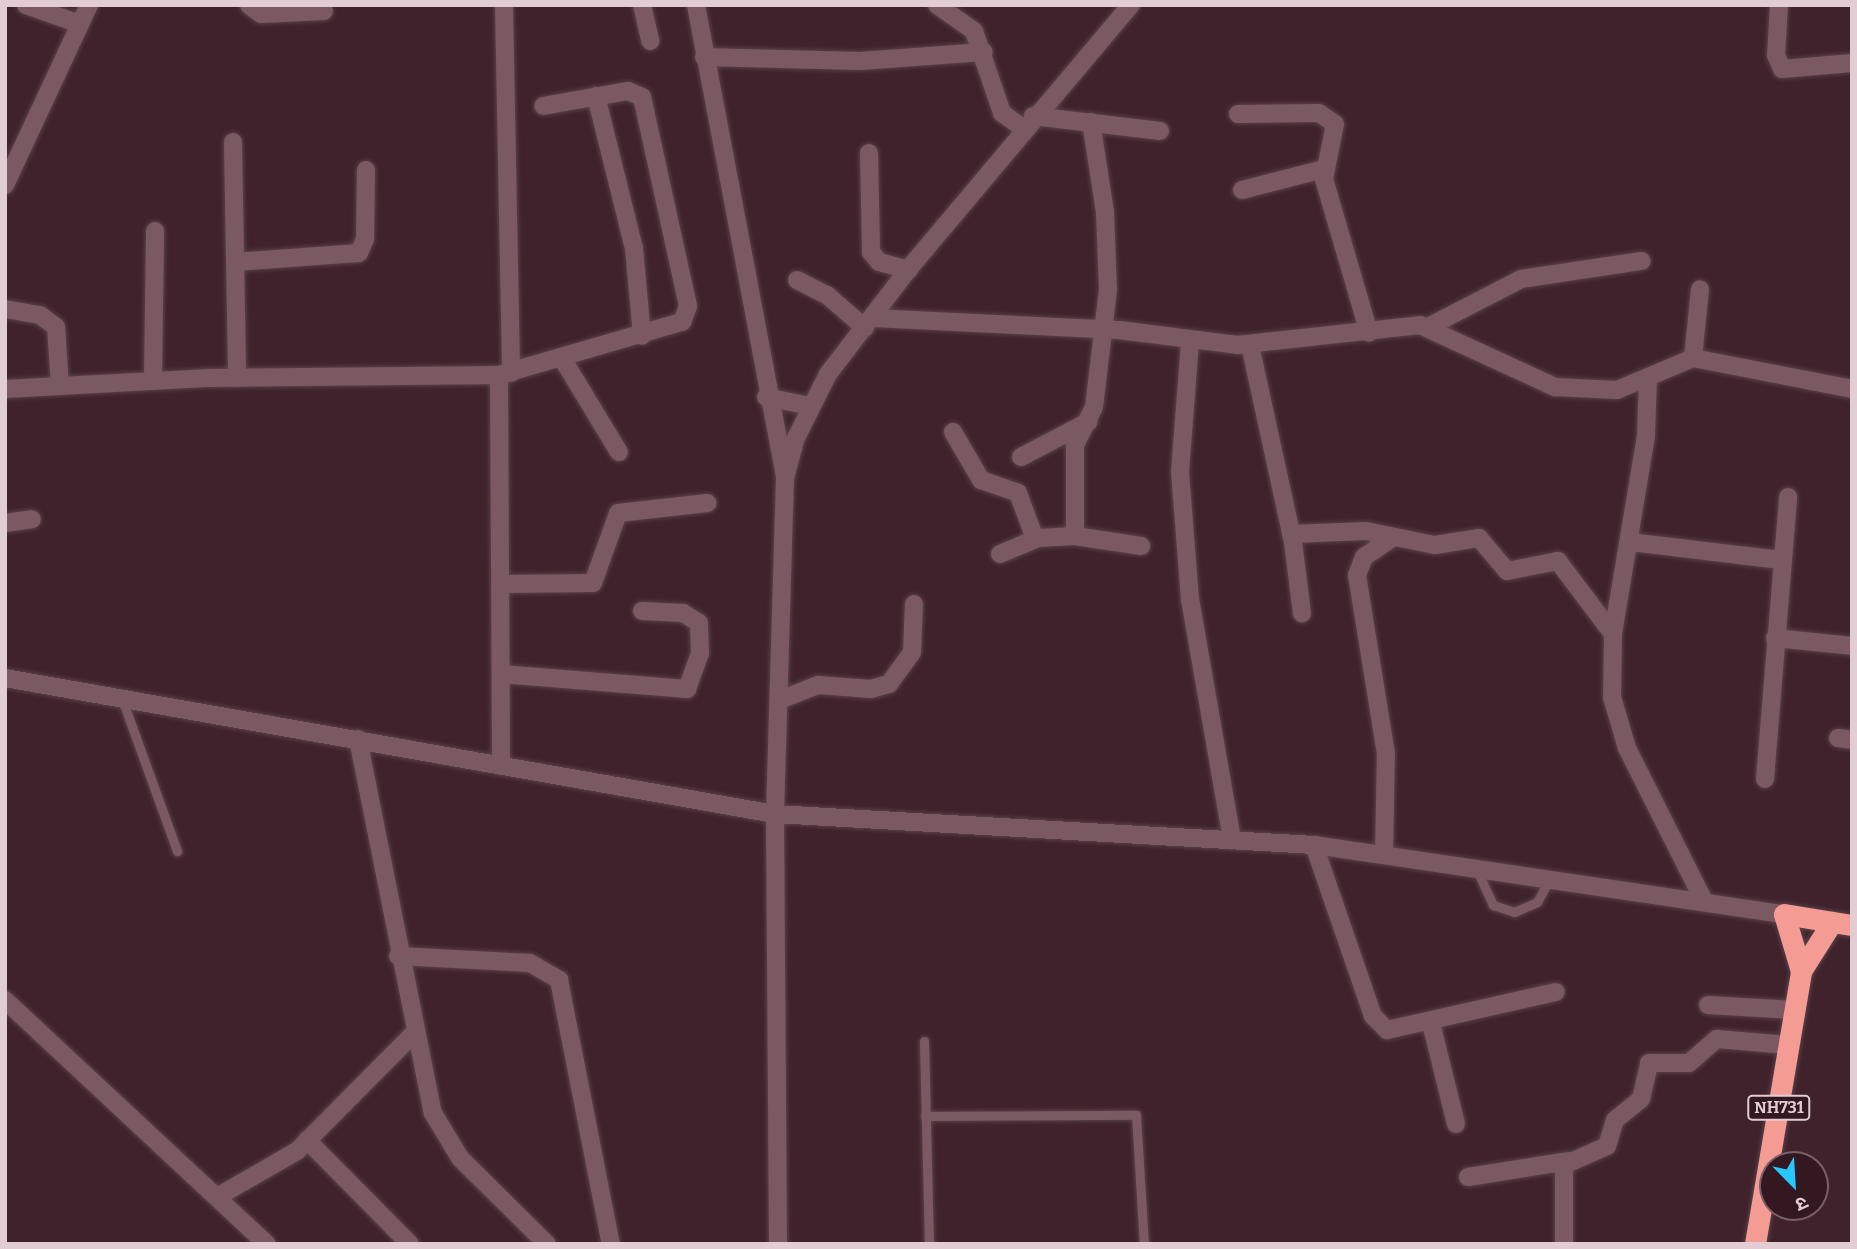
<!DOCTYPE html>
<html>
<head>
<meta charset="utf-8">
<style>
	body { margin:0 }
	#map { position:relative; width:1857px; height:1249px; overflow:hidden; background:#3f222b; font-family:Bitter,"Noto Sans Devanagari",serif }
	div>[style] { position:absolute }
	.roads { filter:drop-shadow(0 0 2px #5a4149) drop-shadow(0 0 2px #5a4149) }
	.lane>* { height:9px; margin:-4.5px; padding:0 4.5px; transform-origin:4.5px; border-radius:4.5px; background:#7b5963 }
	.street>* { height:18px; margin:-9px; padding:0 9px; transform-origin:9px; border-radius:9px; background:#7b5963 }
	.secondary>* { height:18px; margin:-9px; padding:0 9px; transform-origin:9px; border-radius:9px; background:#7b5963 }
	.highway>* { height:21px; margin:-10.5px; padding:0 10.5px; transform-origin:10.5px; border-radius:10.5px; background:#f49c93 }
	span { translate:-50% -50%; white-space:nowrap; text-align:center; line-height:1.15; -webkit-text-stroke:7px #341821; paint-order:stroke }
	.shield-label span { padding:2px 5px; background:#341821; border:2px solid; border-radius:5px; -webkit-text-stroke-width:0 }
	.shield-label { font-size:16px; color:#e1cdd3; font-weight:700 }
	.frame { position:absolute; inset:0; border:7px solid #e1cdd3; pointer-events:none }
	.north { position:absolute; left:1759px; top:1151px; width:70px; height:70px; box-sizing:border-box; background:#341821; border:2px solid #796068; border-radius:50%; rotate:156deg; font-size:19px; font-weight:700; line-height:28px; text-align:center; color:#e1cdd3 }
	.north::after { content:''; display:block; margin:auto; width:24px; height:32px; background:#27c8ff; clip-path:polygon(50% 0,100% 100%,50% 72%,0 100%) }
</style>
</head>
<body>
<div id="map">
	<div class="roads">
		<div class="lane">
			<div style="left:122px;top:699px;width:162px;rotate:70.1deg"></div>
			<div style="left:1476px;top:868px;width:41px;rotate:65.3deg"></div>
			<div style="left:1493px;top:905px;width:22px;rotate:18deg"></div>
			<div style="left:1514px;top:912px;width:25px;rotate:-23deg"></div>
			<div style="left:1537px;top:902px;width:26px;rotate:-61deg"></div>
			<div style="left:924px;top:1041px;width:203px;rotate:88.6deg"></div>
			<div style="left:925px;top:1116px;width:211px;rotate:-0.3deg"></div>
			<div style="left:1136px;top:1115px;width:129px;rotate:86.5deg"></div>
		</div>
		<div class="street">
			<div style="left:26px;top:5px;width:57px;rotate:19.4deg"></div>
			<div style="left:249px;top:5px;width:15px;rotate:37deg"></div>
			<div style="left:261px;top:14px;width:63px;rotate:-2.7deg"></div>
			<div style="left:504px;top:5px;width:368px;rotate:88.9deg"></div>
			<div style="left:642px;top:5px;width:37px;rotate:77deg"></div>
			<div style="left:696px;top:5px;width:481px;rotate:79.3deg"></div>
			<div style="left:937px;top:5px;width:45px;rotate:35.1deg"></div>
			<div style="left:974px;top:31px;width:87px;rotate:71.1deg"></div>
			<div style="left:1002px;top:113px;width:26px;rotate:36deg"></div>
			<div style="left:1779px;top:5px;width:50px;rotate:93.4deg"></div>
			<div style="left:1776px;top:55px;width:15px;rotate:67deg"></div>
			<div style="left:1782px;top:69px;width:70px;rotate:-4.9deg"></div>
			<div style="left:704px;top:57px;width:156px;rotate:1.5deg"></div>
			<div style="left:860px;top:61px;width:124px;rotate:-4.2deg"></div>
			<div style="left:596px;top:96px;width:157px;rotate:76deg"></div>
			<div style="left:634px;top:248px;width:88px;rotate:84.8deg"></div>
			<div style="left:1238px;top:114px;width:81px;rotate:-0.7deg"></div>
			<div style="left:1319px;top:113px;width:19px;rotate:35deg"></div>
			<div style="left:1335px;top:124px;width:56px;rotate:101.3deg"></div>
			<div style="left:1324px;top:179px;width:160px;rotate:73.7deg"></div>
			<div style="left:1033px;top:116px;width:128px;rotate:6.7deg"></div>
			<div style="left:233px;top:142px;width:236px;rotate:89deg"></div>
			<div style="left:869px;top:153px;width:99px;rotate:88.8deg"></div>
			<div style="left:871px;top:252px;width:13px;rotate:51deg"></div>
			<div style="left:879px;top:262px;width:31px;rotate:15deg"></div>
			<div style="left:1242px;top:190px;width:85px;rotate:-14.4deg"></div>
			<div style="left:235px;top:262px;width:124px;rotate:-4.2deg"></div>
			<div style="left:359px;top:253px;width:15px;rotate:-67deg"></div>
			<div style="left:365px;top:239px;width:69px;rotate:-89.2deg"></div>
			<div style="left:797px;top:280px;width:34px;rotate:27deg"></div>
			<div style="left:827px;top:295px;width:50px;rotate:41deg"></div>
			<div style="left:5px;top:309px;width:36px;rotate:10deg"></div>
			<div style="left:40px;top:315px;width:20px;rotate:37deg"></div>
			<div style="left:56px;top:327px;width:59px;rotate:86.1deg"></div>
			<div style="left:873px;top:318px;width:246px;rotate:2.8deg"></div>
			<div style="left:1119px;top:330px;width:119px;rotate:7.2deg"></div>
			<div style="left:1237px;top:345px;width:184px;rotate:-6.2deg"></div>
			<div style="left:1420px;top:325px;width:149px;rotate:24.7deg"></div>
			<div style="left:1555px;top:387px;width:62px;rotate:2.8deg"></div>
			<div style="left:1617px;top:390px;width:82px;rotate:-22.8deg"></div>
			<div style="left:1693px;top:358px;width:162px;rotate:11deg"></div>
			<div style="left:1430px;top:326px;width:102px;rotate:-27.3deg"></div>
			<div style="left:1521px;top:279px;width:122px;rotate:-8.5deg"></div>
			<div style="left:1190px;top:342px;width:130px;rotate:94.4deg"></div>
			<div style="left:1180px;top:472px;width:127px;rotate:85.5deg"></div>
			<div style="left:1190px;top:599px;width:245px;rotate:80.1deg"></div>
			<div style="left:1250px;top:345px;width:202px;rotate:77.7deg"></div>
			<div style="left:1293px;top:542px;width:72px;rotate:82.8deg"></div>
			<div style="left:562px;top:358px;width:110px;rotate:58.8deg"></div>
			<div style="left:1693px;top:358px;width:69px;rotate:-84.2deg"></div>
			<div style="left:499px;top:375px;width:391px;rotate:89.7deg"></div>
			<div style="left:1648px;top:378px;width:58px;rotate:92deg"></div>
			<div style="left:1646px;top:436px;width:201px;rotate:99.5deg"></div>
			<div style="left:1613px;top:634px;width:63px;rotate:90.9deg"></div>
			<div style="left:1612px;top:697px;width:53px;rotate:73.6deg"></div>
			<div style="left:1627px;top:748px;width:171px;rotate:63.3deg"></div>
			<div style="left:153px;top:380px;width:149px;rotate:-89.2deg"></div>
			<div style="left:5px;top:389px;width:201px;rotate:-3.1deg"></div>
			<div style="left:206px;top:378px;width:293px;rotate:-0.6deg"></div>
			<div style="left:499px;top:375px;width:191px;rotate:-16.2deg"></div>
			<div style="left:682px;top:322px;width:17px;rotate:-69deg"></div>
			<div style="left:688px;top:306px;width:214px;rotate:-102.4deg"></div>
			<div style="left:642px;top:97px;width:15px;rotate:-157deg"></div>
			<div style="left:628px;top:91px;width:86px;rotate:170deg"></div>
			<div style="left:766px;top:397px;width:45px;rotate:11.6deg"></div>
			<div style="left:953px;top:432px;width:56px;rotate:59.7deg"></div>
			<div style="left:981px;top:480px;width:39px;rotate:19deg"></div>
			<div style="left:1018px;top:493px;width:49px;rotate:69.7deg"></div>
			<div style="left:1021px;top:457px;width:76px;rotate:-27.6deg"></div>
			<div style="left:5px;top:523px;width:27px;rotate:-8deg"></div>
			<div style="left:1291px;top:534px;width:75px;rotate:-2.3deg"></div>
			<div style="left:1366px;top:531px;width:70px;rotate:11.5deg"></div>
			<div style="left:1435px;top:545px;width:45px;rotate:-9deg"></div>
			<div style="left:1479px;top:538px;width:43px;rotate:49.7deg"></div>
			<div style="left:1507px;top:571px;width:52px;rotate:-11.1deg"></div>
			<div style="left:1558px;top:561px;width:91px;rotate:53deg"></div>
			<div style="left:1075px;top:536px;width:91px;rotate:-90deg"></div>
			<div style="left:1075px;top:445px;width:42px;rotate:-63.4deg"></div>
			<div style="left:1094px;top:407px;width:118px;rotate:-83.2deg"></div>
			<div style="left:1108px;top:290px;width:78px;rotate:-92.2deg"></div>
			<div style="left:1105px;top:212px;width:91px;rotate:-98.8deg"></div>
			<div style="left:1630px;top:542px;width:151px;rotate:6.8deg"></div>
			<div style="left:1000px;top:554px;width:41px;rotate:-22.8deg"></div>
			<div style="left:1038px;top:538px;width:37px;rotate:-3deg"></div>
			<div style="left:1075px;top:536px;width:67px;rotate:8.6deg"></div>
			<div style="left:502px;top:584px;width:91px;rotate:-0.6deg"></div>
			<div style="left:593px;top:583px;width:74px;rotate:-70.3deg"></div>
			<div style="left:618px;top:513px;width:90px;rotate:-6.4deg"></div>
			<div style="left:1775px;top:638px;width:77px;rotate:5.9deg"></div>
			<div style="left:501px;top:674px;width:187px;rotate:4.6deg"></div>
			<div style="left:687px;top:689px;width:38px;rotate:-70deg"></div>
			<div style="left:700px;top:653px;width:30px;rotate:-92deg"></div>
			<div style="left:699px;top:623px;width:19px;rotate:-148deg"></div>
			<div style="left:683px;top:613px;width:41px;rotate:-177.2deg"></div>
			<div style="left:780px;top:700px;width:41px;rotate:-21.5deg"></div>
			<div style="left:818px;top:685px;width:53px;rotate:4.3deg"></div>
			<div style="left:871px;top:689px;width:19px;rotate:-16deg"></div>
			<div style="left:889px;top:684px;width:39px;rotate:-54deg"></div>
			<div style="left:912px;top:652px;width:48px;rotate:-87.6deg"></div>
			<div style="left:1838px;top:738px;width:14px;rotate:8deg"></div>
			<div style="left:358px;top:739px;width:381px;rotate:78.7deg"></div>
			<div style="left:433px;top:1113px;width:52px;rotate:59deg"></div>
			<div style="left:460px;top:1158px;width:122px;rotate:44.7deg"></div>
			<div style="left:1765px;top:779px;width:283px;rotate:-85.3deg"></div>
			<div style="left:1314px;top:845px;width:181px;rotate:71deg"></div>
			<div style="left:1373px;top:1016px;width:20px;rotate:45deg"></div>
			<div style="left:1387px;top:1030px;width:173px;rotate:-12.7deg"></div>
			<div style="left:1384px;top:854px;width:100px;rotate:-88.9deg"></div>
			<div style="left:1386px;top:754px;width:181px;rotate:-99.2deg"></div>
			<div style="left:1357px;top:575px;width:19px;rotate:-69deg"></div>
			<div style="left:1364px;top:557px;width:34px;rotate:-34deg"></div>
			<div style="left:398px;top:956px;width:132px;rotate:3deg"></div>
			<div style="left:530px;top:963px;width:34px;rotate:30deg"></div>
			<div style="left:559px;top:980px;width:269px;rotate:78.9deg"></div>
			<div style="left:1708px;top:1005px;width:86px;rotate:3.3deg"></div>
			<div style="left:1431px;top:1023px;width:104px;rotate:76.1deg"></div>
			<div style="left:307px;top:1140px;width:146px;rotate:45.3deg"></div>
			<div style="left:1468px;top:1177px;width:101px;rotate:-9.1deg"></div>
			<div style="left:217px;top:1197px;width:92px;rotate:-29.9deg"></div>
			<div style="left:297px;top:1151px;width:165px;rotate:-45.2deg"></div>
			<div style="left:1564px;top:1244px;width:79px;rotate:-90deg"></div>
			<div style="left:1564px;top:1165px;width:47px;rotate:-23.8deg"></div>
			<div style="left:1607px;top:1146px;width:27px;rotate:-73deg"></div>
			<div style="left:1615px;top:1120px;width:33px;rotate:-39deg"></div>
			<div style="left:1641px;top:1099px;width:37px;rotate:-77deg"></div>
			<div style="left:1649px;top:1063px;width:40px"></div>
			<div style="left:1689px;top:1063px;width:37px;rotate:-41deg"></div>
			<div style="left:1717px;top:1039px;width:71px;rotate:4.8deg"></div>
		</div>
		<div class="secondary">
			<div style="left:5px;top:185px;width:199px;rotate:-65deg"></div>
			<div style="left:5px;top:678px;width:782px;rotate:10.02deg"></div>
			<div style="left:775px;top:814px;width:540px;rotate:3.29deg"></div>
			<div style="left:1314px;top:845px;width:475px;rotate:8.4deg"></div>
			<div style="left:5px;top:1000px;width:358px;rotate:43deg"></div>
			<div style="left:778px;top:1244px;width:430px;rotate:-90.4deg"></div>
			<div style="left:775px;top:814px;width:336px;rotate:-88.3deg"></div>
			<div style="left:785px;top:478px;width:39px;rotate:-75deg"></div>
			<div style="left:795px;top:440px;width:74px;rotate:-63.4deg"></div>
			<div style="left:828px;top:374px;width:136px;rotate:-52.5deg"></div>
			<div style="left:911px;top:266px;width:341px;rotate:-49.9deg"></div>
		</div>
		<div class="highway">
			<div style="left:1801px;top:971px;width:59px;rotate:-106.6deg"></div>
			<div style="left:1784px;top:914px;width:69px;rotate:9.2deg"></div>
			<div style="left:1755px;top:1244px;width:277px;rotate:-80.4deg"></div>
			<div style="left:1801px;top:971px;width:58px;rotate:-57.7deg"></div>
		</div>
	</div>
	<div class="shield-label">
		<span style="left:1779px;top:1108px">NH731</span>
	</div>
	<div class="frame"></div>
	<div class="north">उ</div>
</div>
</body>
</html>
